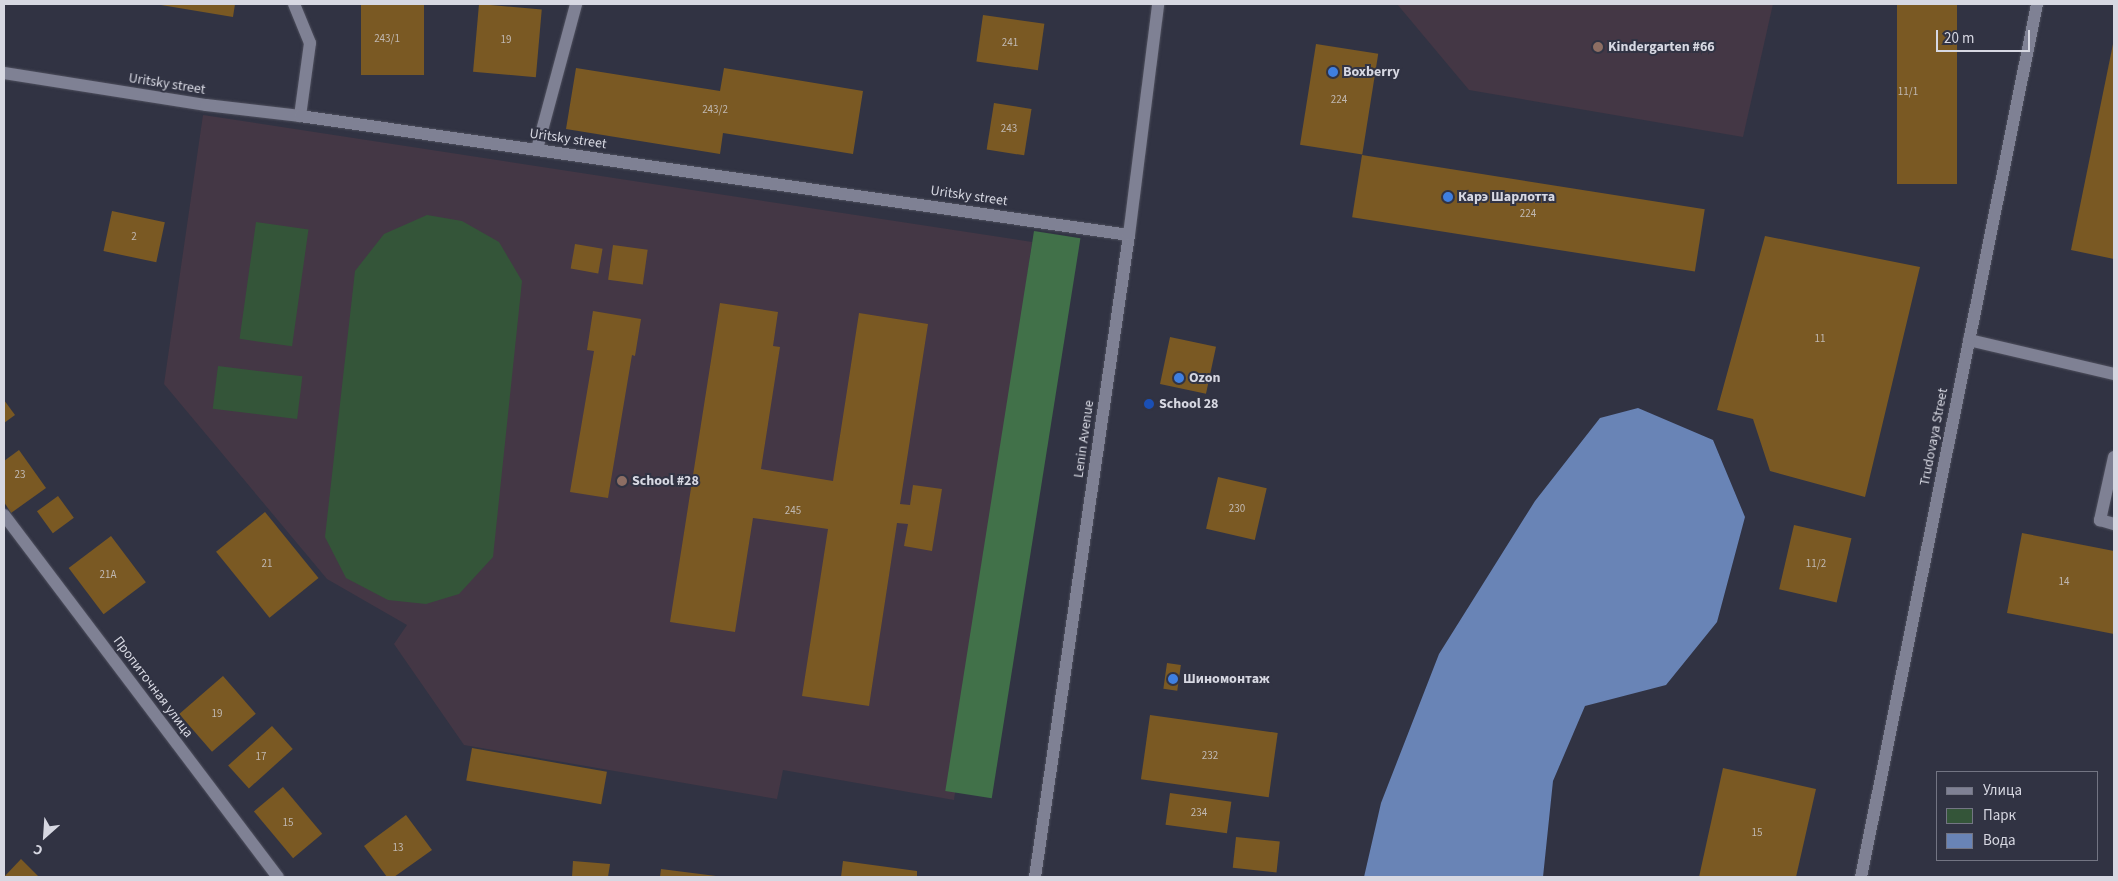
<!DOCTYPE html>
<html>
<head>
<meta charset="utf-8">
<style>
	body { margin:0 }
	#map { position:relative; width:2118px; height:881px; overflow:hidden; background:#313343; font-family:"Source Sans 3",sans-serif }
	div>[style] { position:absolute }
	.education>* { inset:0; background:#443745 }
	.green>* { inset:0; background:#345539; transform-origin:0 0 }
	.forest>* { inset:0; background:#417149; transform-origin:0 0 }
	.water>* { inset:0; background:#6984b6 }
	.building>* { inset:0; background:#7a5923; transform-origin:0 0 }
	.roads { filter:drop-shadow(0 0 1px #4e4f5d) drop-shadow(0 0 1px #4e4f5d) }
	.lane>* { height:12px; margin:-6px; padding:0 6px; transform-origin:6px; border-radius:6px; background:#7f8194 }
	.street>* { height:12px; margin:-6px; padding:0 6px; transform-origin:6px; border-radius:6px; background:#7f8194 }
	.secondary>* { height:12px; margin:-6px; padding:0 6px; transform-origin:6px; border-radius:6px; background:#7f8194 }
	.dots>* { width:14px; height:14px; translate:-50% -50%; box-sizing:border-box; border:2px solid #313343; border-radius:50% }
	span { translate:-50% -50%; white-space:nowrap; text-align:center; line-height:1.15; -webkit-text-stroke:4px #313343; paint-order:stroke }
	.number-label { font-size:11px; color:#c0b8b2 }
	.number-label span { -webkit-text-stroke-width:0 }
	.poi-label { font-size:14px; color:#d7d8e2; font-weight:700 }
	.left { translate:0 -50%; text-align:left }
	.street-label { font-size:14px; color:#d7d8e2 }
	.frame { position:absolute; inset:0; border:5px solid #d7d8e2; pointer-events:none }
	.legend { position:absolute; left:1936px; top:771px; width:162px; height:90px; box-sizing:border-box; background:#313343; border:1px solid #737583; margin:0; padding:6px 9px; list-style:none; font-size:15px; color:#d7d8e2 }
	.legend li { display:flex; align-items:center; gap:10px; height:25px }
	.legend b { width:25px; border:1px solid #737583 }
	.north { position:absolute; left:20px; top:811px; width:50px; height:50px; -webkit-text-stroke:4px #313343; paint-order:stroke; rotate:206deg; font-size:14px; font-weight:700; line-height:20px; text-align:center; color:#d7d8e2 }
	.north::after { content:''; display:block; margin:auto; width:18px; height:22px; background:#d7d8e2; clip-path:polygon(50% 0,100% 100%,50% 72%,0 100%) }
	.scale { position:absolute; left:1936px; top:30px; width:94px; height:22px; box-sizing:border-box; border:2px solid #d7d8e2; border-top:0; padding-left:6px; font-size:15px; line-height:18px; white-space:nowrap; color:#d7d8e2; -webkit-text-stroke:4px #313343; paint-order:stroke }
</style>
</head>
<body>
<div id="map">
	<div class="education">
		<div style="clip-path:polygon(1397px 4px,1773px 4px,1743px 137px,1469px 90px)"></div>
		<div style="clip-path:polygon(203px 115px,1032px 242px,954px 800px,783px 770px,777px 799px,464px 745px,394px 644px,407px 625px,327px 579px,164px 384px)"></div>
	</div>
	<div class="green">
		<div style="clip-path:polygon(427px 215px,462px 221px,499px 242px,522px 281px,493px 557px,459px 594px,426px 604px,388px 600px,346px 578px,325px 537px,355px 271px,384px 234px)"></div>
		<div style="left:256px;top:222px;width:53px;height:118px;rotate:8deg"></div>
		<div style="left:218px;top:366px;width:85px;height:43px;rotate:7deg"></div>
	</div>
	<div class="forest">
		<div style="left:1034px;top:231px;width:47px;height:567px;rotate:9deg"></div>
	</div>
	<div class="water">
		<div style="clip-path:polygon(1638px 408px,1713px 440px,1745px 517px,1717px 622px,1666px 685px,1585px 706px,1553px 781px,1543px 877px,1364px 877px,1381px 803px,1439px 654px,1535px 501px,1600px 418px)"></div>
	</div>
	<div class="building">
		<div style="clip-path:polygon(155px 4px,235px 4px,233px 17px)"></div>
		<div style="left:361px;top:4px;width:63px;height:71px"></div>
		<div style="left:479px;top:4px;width:63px;height:68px;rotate:5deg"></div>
		<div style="left:1897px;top:4px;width:60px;height:180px"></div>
		<div style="left:983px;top:15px;width:62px;height:47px;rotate:8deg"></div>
		<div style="left:1316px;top:44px;width:63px;height:102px;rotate:9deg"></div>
		<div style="clip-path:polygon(2113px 44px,2114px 44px,2114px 259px,2071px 250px)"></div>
		<div style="clip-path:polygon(576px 68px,720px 91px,724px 68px,863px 91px,853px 154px,723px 133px,720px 154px,566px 129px)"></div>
		<div style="left:994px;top:103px;width:38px;height:47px;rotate:9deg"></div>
		<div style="left:1362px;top:155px;width:347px;height:63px;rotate:9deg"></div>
		<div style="left:112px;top:211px;width:54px;height:41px;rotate:12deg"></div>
		<div style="clip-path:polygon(1765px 236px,1920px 267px,1865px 497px,1770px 471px,1753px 419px,1717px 410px)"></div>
		<div style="left:575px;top:244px;width:28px;height:25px;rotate:10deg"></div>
		<div style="left:613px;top:245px;width:35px;height:35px;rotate:8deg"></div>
		<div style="clip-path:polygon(720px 303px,778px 312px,773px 346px,780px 347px,761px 469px,833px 481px,859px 313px,928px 324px,900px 504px,910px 505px,913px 485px,942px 489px,932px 551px,904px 546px,908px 524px,897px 523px,869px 706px,802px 696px,828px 529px,753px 518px,735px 632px,670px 622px)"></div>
		<div style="clip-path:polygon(593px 311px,641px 319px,635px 356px,632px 355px,608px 498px,570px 492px,594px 351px,587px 350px)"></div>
		<div style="left:1170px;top:337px;width:47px;height:48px;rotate:12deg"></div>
		<div style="clip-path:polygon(4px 400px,15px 415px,4px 423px)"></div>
		<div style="clip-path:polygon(19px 450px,46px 488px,11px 513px,4px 502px,4px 461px)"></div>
		<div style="left:1218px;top:477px;width:50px;height:53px;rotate:13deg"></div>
		<div style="left:58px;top:496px;width:27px;height:26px;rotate:54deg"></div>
		<div style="left:265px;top:512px;width:85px;height:63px;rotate:51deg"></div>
		<div style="left:1794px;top:525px;width:59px;height:66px;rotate:13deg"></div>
		<div style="clip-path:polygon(2022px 533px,2114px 551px,2114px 634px,2007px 613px)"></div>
		<div style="left:111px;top:536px;width:58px;height:53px;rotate:53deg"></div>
		<div style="left:1167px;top:663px;width:14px;height:26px;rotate:8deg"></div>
		<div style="left:223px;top:676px;width:50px;height:58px;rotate:49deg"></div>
		<div style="left:1150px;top:715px;width:129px;height:65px;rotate:8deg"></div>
		<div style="left:272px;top:726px;width:31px;height:59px;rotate:48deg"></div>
		<div style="left:472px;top:748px;width:137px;height:33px;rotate:10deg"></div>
		<div style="clip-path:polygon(1723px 768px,1816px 789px,1796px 877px,1699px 877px)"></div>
		<div style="left:283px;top:787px;width:61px;height:38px;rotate:50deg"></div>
		<div style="left:1170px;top:793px;width:62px;height:32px;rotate:8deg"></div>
		<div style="clip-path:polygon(406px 815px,432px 850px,394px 877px,387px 877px,364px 846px)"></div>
		<div style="left:1236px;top:837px;width:44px;height:31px;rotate:6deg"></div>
		<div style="clip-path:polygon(21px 859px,39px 877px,4px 877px)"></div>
		<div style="clip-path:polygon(573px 861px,610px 864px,608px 877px,572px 877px)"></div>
		<div style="clip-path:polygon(843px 861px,917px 871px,917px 877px,841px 877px)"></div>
		<div style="clip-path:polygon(661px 869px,716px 876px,716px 877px,660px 877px)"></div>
	</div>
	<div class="roads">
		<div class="lane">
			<div style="left:1969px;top:340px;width:149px;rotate:13.2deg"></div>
			<div style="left:2114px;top:457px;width:65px;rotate:102.5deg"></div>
			<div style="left:2100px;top:520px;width:15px;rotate:16deg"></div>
		</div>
		<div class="street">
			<div style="left:294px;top:4px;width:42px;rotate:67.7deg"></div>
			<div style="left:310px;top:43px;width:74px;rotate:97.8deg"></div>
			<div style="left:4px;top:73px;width:205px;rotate:9deg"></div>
			<div style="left:206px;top:105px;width:95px;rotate:6.7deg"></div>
			<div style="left:300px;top:116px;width:837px;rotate:8.17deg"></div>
			<div style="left:537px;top:149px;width:150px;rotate:-74.9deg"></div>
			<div style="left:4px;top:515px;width:454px;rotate:52.9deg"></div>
			<div style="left:1861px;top:877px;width:891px;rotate:-78.6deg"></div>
		</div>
		<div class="secondary">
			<div style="left:1035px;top:877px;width:649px;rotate:-81.67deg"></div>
			<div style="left:1129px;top:235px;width:233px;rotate:-82.8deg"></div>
		</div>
	</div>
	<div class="dots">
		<div style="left:1598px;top:47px;background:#8d6e63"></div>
		<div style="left:1333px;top:72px;background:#3f7fe0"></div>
		<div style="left:1448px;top:197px;background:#3f7fe0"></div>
		<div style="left:1179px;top:378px;background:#3f7fe0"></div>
		<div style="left:1149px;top:404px;background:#1a4fb4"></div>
		<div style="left:622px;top:481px;background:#8d6e63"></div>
		<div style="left:1173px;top:679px;background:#3f7fe0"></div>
	</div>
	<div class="number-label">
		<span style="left:387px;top:39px">243/1</span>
		<span style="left:506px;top:40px">19</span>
		<span style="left:1010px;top:43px">241</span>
		<span style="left:1908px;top:92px">11/1</span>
		<span style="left:1339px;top:100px">224</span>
		<span style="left:715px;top:110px">243/2</span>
		<span style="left:1009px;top:129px">243</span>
		<span style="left:1528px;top:214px">224</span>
		<span style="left:134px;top:237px">2</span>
		<span style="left:1820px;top:339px">11</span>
		<span style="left:20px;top:475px">23</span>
		<span style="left:1237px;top:509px">230</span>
		<span style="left:793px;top:511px">245</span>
		<span style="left:267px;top:564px">21</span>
		<span style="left:1816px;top:564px">11/2</span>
		<span style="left:108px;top:575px">21А</span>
		<span style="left:2064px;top:582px">14</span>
		<span style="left:217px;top:714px">19</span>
		<span style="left:1210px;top:756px">232</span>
		<span style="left:261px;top:757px">17</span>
		<span style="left:1199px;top:813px">234</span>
		<span style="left:288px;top:823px">15</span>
		<span style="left:1757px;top:833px">15</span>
		<span style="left:398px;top:848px">13</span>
	</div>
	<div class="poi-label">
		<span class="left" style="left:1608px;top:47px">Kindergarten #66</span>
		<span class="left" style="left:1343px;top:72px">Boxberry</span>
		<span class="left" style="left:1458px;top:197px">Карэ Шарлотта</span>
		<span class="left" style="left:1189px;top:378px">Ozon</span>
		<span class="left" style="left:1159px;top:404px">School 28</span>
		<span class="left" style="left:632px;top:481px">School #28</span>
		<span class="left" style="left:1183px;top:679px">Шиномонтаж</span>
	</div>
	<div class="street-label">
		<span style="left:167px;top:84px;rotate:9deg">Uritsky street</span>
		<span style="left:568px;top:139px;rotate:8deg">Uritsky street</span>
		<span style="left:969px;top:196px;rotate:8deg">Uritsky street</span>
		<span style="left:1934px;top:437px;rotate:-79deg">Trudovaya Street</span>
		<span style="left:1084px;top:439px;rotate:-82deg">Lenin Avenue</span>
		<span style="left:153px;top:687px;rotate:53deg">Пропиточная улица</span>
	</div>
	<div class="frame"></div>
	<ul class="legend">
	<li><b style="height:6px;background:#7f8194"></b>Улица</li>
	<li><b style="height:14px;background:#345539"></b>Парк</li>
	<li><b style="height:14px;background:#6984b6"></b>Вода</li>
	</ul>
	<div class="north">С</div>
	<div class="scale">20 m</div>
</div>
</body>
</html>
